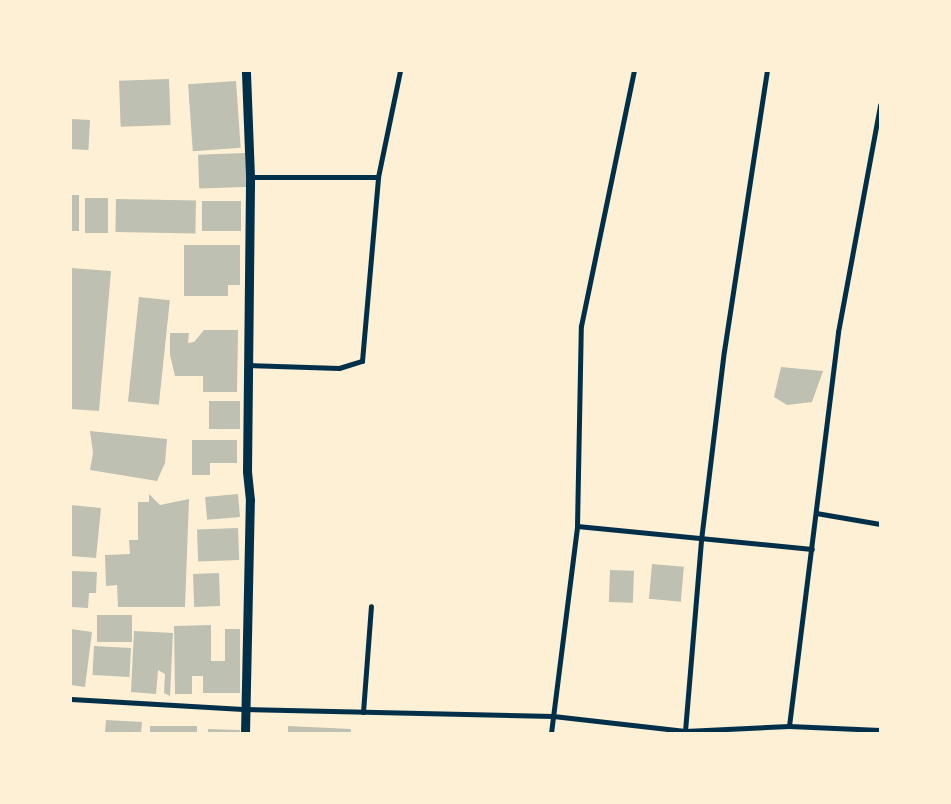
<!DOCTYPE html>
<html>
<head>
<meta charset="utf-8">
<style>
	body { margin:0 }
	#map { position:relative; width:951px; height:804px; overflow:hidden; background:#fdf0d5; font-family:"Titillium Web",sans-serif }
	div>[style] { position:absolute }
	.building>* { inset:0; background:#bec0b2; transform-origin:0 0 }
	.minor>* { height:5px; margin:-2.5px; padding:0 2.5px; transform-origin:2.5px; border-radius:2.5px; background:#003049 }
	.tertiary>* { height:9px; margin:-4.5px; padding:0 4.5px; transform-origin:4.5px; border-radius:4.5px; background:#003049 }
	span { translate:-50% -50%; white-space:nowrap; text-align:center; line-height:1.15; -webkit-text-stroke:5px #fdf0d5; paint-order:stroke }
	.frame { position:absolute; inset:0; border:72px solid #fdf0d5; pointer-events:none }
</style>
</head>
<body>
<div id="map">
	<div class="building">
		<div style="left:169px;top:79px;width:46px;height:50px;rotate:88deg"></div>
		<div style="left:236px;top:81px;width:67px;height:48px;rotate:86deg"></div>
		<div style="left:71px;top:119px;width:19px;height:30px;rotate:3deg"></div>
		<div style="left:245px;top:153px;width:34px;height:47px;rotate:88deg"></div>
		<div style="left:71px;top:195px;width:8px;height:36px"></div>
		<div style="left:85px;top:198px;width:23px;height:35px"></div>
		<div style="left:116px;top:199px;width:80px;height:33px;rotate:1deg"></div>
		<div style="left:202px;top:201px;width:39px;height:30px"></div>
		<div style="clip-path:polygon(184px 245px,240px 245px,240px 285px,228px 285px,228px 296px,184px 296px)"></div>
		<div style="clip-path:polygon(71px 268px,111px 271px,99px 411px,71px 409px)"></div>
		<div style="left:139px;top:297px;width:31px;height:105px;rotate:6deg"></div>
		<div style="clip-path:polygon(204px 330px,238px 330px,237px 392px,203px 392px,203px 376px,175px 376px,170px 355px,170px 333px,189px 333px,188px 343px,194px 342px)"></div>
		<div style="clip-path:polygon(781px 367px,823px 371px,812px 402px,787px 405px,774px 397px)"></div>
		<div style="left:209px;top:401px;width:31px;height:28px"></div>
		<div style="clip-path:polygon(90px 431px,167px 439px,165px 463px,157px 481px,90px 470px,93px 453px)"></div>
		<div style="clip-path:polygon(192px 440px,237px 440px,237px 463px,210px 463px,210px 475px,192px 475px)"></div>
		<div style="clip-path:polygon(149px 494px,160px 505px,189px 499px,185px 607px,118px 607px,117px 585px,106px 586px,105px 555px,130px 554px,129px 540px,138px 540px,138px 502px,149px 502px)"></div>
		<div style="left:238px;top:494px;width:23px;height:33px;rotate:85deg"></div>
		<div style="clip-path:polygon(71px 505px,101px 508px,96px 558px,71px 556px)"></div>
		<div style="left:238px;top:528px;width:32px;height:41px;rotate:88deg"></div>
		<div style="left:652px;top:564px;width:32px;height:35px;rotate:5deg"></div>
		<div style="left:610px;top:570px;width:24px;height:32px;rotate:2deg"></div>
		<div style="clip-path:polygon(71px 571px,97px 572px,96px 593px,89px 593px,88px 608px,71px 607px)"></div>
		<div style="left:219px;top:573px;width:33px;height:26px;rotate:88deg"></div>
		<div style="left:97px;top:615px;width:35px;height:27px"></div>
		<div style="clip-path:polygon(211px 625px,211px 661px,225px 661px,225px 629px,240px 629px,240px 693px,203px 693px,203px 676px,192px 676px,192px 694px,175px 694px,174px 626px)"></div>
		<div style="clip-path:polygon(71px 629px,92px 632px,85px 687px,71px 685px)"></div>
		<div style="clip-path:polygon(134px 631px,173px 633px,170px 696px,164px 693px,165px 674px,158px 670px,156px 694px,131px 692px)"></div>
		<div style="left:94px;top:646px;width:37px;height:29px;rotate:3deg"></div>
		<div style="clip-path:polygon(106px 720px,142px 722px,141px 733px,105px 733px)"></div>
		<div style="left:150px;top:726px;width:47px;height:7px"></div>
		<div style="clip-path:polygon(288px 726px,351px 729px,351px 733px,288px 733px)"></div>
		<div style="clip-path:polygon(208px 729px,240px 730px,240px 733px,208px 733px)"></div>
	</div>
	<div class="minor">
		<div style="left:250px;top:177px;width:128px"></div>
		<div style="left:378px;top:177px;width:108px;rotate:-78.3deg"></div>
		<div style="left:248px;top:365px;width:91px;rotate:1.9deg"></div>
		<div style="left:339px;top:368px;width:24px;rotate:-17deg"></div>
		<div style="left:362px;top:361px;width:185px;rotate:-85deg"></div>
		<div style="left:816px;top:513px;width:65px;rotate:9.8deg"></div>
		<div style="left:577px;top:526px;width:236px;rotate:5.6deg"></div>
		<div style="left:71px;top:699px;width:172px;rotate:3.3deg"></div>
		<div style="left:243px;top:709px;width:310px;rotate:1.3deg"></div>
		<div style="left:553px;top:716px;width:133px;rotate:6.5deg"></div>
		<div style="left:685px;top:731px;width:104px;rotate:-2.8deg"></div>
		<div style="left:789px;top:726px;width:91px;rotate:2.5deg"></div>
		<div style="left:363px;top:712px;width:106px;rotate:-85.7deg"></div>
		<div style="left:789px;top:726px;width:397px;rotate:-82.9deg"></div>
		<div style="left:838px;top:332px;width:231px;rotate:-79.5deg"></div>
		<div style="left:685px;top:731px;width:192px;rotate:-85.2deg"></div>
		<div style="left:701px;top:540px;width:190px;rotate:-83.1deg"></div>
		<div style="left:724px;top:351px;width:283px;rotate:-81.3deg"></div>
		<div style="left:551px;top:733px;width:209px;rotate:-82.8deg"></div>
		<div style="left:577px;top:526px;width:200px;rotate:-88.9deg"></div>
		<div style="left:581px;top:326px;width:260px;rotate:-78.3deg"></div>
	</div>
	<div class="tertiary">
		<div style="left:245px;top:733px;width:233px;rotate:-88.8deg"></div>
		<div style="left:250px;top:500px;width:29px;rotate:-96deg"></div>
		<div style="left:247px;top:471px;width:294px;rotate:-89.4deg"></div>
		<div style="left:250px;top:177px;width:106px;rotate:-92.2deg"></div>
	</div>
	<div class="frame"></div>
</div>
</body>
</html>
